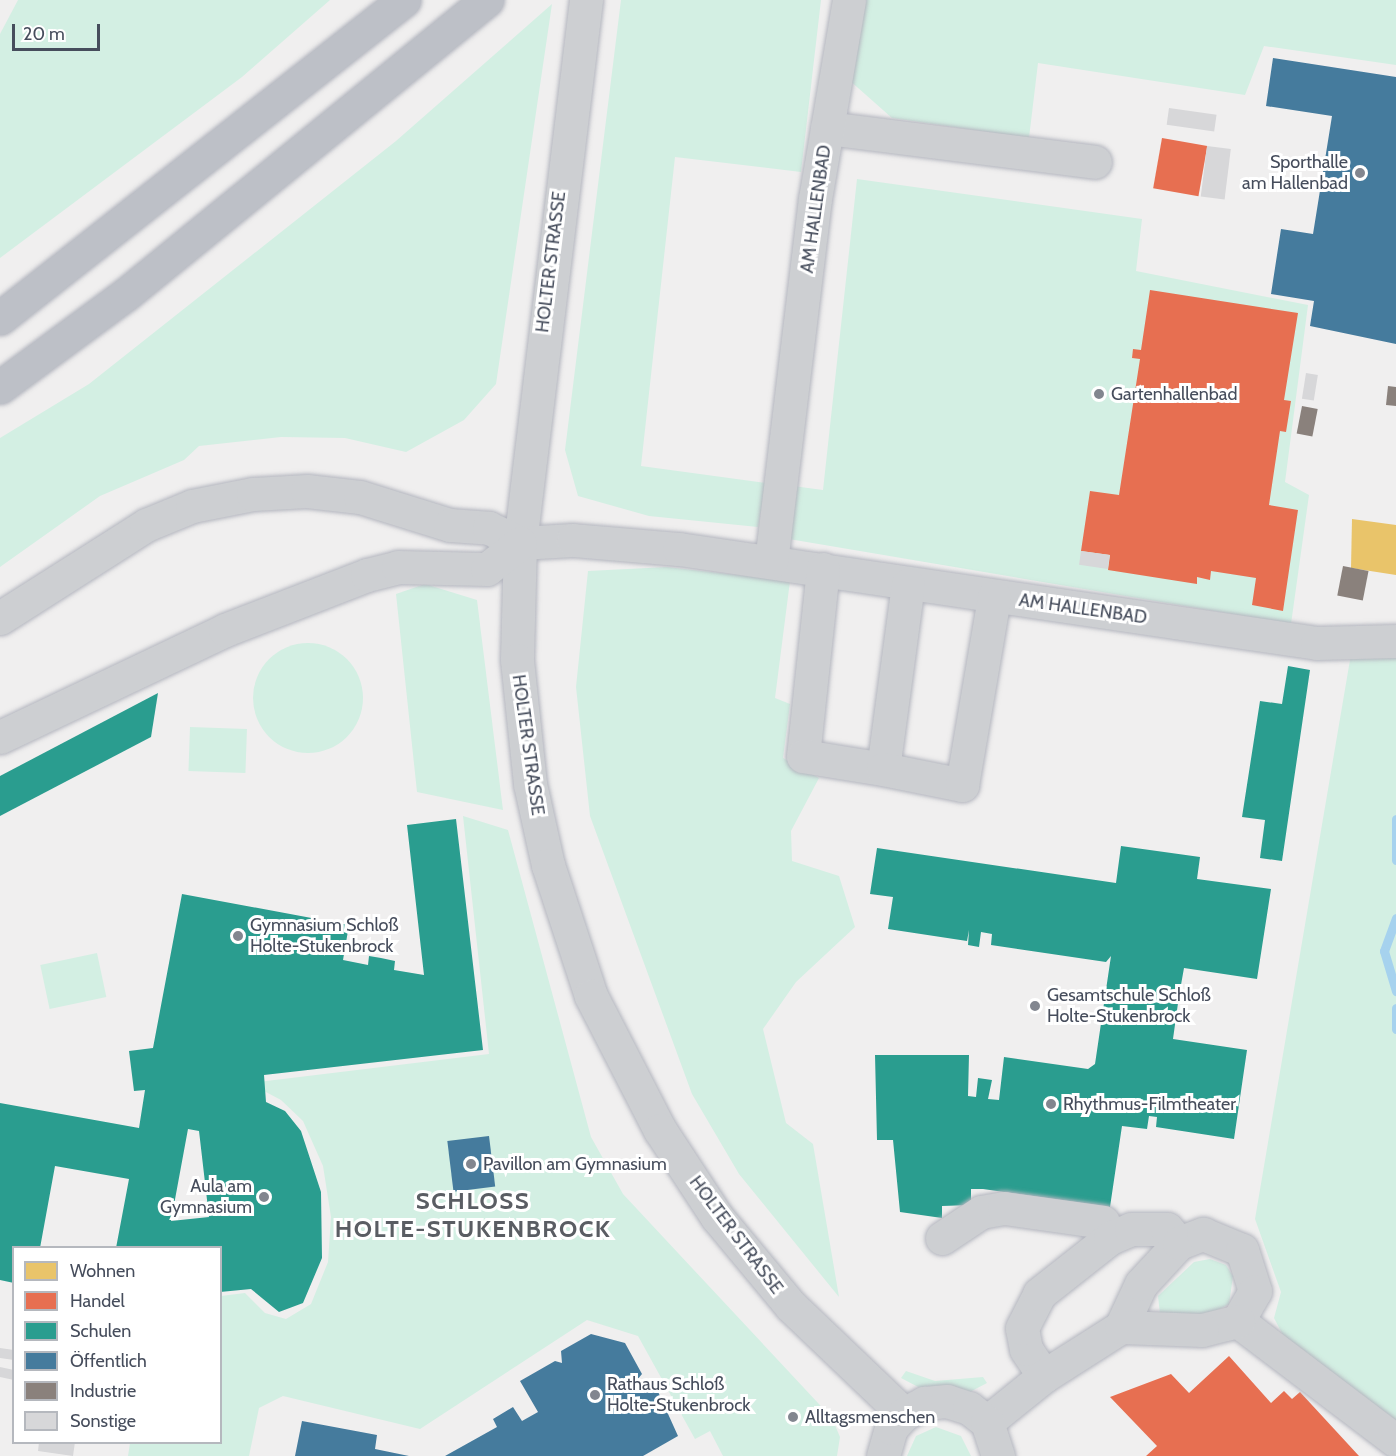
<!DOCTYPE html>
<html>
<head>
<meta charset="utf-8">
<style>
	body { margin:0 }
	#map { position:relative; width:1396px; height:1456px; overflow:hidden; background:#f0efef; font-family:Cabin,sans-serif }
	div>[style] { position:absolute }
	.green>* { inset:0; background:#d3efe3; transform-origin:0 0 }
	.round { border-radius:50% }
	.homes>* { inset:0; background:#e9c46a }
	.shops>* { inset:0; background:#e76f51; transform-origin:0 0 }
	.schools>* { inset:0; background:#2a9d8f }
	.public>* { inset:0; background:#457b9d; transform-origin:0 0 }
	.industry>* { inset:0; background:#8a817c; transform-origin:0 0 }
	.stream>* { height:9px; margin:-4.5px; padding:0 4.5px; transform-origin:4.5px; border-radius:4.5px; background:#a6d2ee }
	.building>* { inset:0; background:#d7d7d9; transform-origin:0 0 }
	.roads { filter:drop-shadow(0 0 2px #b4b6bf) drop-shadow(0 0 2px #b4b6bf) }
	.minor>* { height:33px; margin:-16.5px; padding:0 16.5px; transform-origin:16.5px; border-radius:16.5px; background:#cdcfd2 }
	.highway>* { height:33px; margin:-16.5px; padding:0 16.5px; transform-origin:16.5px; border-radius:16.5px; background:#bdc0c7 }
	.dots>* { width:16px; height:16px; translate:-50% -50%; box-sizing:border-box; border:3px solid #fff; border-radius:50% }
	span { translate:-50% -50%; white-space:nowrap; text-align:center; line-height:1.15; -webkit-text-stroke:6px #fff; paint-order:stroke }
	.poi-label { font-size:18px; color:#464d5c }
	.right { translate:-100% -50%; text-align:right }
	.left { translate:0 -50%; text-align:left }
	.street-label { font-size:18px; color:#464d5c }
	.district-label { font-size:24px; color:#5a5d63; font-weight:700; letter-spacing:1.5px }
	.legend { position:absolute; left:12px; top:1246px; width:210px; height:198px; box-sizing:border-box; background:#fff; border:2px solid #b5b8be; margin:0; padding:8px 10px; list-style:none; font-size:18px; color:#464d5c }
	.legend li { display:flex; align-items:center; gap:12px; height:30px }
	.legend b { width:30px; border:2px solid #b5b8be }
	.scale { position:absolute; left:12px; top:24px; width:88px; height:27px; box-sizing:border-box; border:3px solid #464d5c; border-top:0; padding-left:8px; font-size:18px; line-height:21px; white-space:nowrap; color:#464d5c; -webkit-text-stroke:4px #fff; paint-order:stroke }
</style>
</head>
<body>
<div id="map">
	<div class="green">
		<div style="clip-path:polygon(18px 0,330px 0,242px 77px,0 258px,0 34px)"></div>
		<div style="clip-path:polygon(621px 0,821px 0,801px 172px,675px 157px,641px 466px,766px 483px,758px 527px,649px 516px,578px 496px,565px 450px)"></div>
		<div style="clip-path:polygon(862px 0,1396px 0,1396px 65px,1264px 46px,1245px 95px,1038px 63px,1029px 138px,892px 118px,848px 79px)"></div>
		<div style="clip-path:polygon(552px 4px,496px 384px,464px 420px,406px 452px,345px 438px,281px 437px,199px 446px,184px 460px,100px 496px,0 567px,0 438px,89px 384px,396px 141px)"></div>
		<div style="clip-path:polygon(857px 179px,1142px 219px,1136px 271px,1308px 305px,1285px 482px,1309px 495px,1291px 624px,783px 538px,793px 486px,823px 490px)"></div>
		<div style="clip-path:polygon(667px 567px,790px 581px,775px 698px,790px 704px,783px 758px,819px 778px,791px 831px,792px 861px,839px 876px,855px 927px,796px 982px,763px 1029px,786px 1123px,813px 1144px,839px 1297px,739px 1174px,692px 1094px,590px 816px,576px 687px,588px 571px)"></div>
		<div style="clip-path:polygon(425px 584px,477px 600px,503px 810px,417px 792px,396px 594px)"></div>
		<div class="round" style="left:253px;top:643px;width:110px;height:110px"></div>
		<div style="clip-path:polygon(1351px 654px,1396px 657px,1396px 1427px,1285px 1339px,1274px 1318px,1281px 1292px,1255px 1219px)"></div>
		<div style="left:190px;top:727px;width:57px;height:44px;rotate:2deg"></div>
		<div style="clip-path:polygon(463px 816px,508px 830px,591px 1137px,623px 1194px,832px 1418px,840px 1437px,837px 1456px,723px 1456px,710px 1431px,695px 1439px,638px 1336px,587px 1320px,420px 1429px,283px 1396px,259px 1408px,249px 1456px,128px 1456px,130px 1443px,220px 1442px,221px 1296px,245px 1293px,265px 1313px,286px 1319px,311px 1304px,328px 1262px,331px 1217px,323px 1166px,303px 1121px,281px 1100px,249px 1083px,489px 1054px)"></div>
		<div style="left:97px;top:953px;width:45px;height:58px;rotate:78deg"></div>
		<div style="clip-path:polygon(1210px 1259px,1226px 1265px,1233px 1276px,1229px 1304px,1207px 1316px,1160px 1314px,1158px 1296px,1194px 1262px)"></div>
		<div style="clip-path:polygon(906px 1371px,935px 1381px,983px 1377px,987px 1383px,966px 1394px,924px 1390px,901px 1378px)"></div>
		<div style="clip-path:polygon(936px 1427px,961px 1436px,971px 1456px,907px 1456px,916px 1436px)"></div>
	</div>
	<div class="homes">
		<div style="clip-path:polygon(1352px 519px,1396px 525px,1396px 575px,1351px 568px)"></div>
	</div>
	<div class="shops">
		<div style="left:1162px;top:138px;width:46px;height:51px;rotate:10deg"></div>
		<div style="clip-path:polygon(1150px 290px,1298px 313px,1284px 400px,1291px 401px,1286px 432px,1280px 431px,1269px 505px,1298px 510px,1283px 611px,1252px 605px,1256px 578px,1211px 571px,1210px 580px,1197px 577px,1197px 584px,1108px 570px,1110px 555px,1081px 551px,1090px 491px,1119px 495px,1140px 359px,1132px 358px,1133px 349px,1141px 350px)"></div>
		<div style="clip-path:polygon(1229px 1356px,1271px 1403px,1284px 1391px,1292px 1399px,1300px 1392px,1359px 1456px,1146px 1456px,1157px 1446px,1110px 1397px,1171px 1374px,1189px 1393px)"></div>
	</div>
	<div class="schools">
		<div style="clip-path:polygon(1288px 666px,1310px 670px,1282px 861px,1260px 858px,1265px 820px,1242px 817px,1260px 701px,1282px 704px)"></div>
		<div style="clip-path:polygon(158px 693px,151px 737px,0 816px,0 776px)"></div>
		<div style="clip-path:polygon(evenodd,456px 819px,483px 1050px,264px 1075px,266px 1102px,285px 1111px,301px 1131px,321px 1192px,322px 1258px,303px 1303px,279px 1312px,251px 1289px,220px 1292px,220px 1248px,116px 1248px,129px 1179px,55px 1166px,40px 1248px,14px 1248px,14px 1283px,0 1280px,0 1103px,139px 1128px,145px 1090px,134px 1091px,129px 1051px,153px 1048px,182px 894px,349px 925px,343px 960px,368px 965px,369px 956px,381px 958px,395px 961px,394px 970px,424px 975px,407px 825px,456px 819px,188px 1129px,199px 1131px,209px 1217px,171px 1221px,188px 1129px)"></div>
		<div style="clip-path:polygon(1121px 846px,1200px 857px,1197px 879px,1271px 889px,1257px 979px,1184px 968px,1179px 996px,1173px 1039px,1247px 1050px,1234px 1139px,1156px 1127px,1157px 1117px,1149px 1116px,1147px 1129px,1122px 1126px,1110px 1207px,983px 1189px,971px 1189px,971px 1205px,942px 1206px,942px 1218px,900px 1212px,893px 1140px,877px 1140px,875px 1055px,969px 1055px,968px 1096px,976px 1097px,978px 1078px,992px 1080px,988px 1099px,999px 1100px,1004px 1057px,1088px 1069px,1095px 1064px,1111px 956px,1106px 962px,991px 945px,992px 934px,981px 932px,979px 947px,968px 945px,969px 930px,967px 941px,888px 929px,893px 897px,870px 894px,877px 848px,1116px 883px)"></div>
	</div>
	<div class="public">
		<div style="clip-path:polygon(1273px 58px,1396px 77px,1396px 344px,1310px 326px,1314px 301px,1271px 294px,1281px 229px,1313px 234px,1332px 116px,1266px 106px)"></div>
		<div style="left:489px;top:1136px;width:51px;height:42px;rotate:83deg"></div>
		<div style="clip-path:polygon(591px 1334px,625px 1343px,642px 1374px,637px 1380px,655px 1385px,678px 1436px,643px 1456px,445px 1456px,497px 1427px,493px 1419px,513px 1407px,522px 1421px,538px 1412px,520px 1381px,555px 1361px,562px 1363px,561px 1351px)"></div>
		<div style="clip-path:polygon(302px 1421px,377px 1435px,375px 1449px,409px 1456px,295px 1456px)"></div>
	</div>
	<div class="industry">
		<div style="clip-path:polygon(1388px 386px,1396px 387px,1396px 406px,1386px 405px)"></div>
		<div style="left:1302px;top:406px;width:16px;height:28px;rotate:11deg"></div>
		<div style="left:1343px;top:566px;width:26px;height:30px;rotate:11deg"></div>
	</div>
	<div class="stream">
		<div style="left:1396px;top:819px;width:41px;rotate:90deg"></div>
		<div style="left:1396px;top:918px;width:35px;rotate:110deg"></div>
		<div style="left:1384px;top:951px;width:42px;rotate:73.3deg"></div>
		<div style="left:1396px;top:1008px;width:21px;rotate:90deg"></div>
	</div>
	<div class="building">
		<div style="left:1169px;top:108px;width:48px;height:17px;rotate:8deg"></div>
		<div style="left:1207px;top:146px;width:24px;height:51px;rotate:7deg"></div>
		<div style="left:1306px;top:373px;width:12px;height:26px;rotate:9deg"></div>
		<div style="left:1081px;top:551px;width:29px;height:14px;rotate:8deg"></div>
		<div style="clip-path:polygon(0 1348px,14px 1350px,14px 1360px,0 1358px)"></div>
		<div style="clip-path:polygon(0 1367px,14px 1370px,14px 1380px,0 1377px)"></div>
		<div style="clip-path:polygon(39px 1442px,75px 1442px,73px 1456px,38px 1451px)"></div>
	</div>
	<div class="roads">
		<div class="minor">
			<div style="left:586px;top:0;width:547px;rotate:96.93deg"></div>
			<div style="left:520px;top:543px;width:117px;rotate:91.5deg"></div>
			<div style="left:517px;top:660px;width:125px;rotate:84deg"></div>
			<div style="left:530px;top:784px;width:83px;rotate:77.5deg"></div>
			<div style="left:548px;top:865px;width:138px;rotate:71.8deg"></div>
			<div style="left:591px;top:996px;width:151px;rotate:62.8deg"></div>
			<div style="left:660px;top:1130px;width:104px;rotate:56.8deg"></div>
			<div style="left:717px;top:1217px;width:116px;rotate:50.3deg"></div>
			<div style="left:791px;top:1306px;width:156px;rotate:43.7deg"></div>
			<div style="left:827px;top:128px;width:270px;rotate:7.2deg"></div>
			<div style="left:520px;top:543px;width:53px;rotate:-3.2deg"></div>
			<div style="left:573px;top:540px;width:106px;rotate:4.9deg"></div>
			<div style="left:679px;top:549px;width:645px;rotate:8.38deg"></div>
			<div style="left:1317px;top:643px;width:79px;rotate:-1.5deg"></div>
			<div style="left:771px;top:562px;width:366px;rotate:-83.1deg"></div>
			<div style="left:815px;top:199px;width:202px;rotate:-80.3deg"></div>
			<div style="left:823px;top:569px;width:188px;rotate:96.1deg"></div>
			<div style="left:803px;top:756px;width:81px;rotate:9.2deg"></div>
			<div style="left:883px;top:769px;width:186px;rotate:-82.3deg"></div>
			<div style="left:0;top:618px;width:173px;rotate:-32.5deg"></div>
			<div style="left:146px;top:525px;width:50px;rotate:-22.4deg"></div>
			<div style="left:192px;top:506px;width:62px;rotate:-11.1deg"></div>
			<div style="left:253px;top:494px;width:54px;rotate:-3.2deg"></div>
			<div style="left:307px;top:491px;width:53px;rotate:6.5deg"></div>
			<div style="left:360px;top:497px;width:94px;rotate:17.3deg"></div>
			<div style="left:450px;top:525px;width:39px;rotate:4deg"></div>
			<div style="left:489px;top:528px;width:34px;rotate:26deg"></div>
			<div style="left:0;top:737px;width:249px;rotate:-25.4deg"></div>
			<div style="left:225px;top:630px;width:152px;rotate:-21.2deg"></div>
			<div style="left:367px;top:575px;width:32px;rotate:-14deg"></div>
			<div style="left:398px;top:567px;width:89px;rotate:1.3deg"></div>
			<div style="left:487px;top:569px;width:42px;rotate:-38.2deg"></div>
			<div style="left:883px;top:769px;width:81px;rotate:11.4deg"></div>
			<div style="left:962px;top:785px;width:191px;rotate:-80.3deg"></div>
			<div style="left:942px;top:1238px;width:47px;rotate:-33.7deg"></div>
			<div style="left:981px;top:1212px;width:23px;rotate:-10deg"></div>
			<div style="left:1004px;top:1208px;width:100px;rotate:8deg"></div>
			<div style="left:1238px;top:1321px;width:198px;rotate:37.2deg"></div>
			<div style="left:1044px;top:1376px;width:32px;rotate:-124deg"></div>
			<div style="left:1026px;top:1349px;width:21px;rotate:-101deg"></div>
			<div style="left:1022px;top:1328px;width:38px;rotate:-63deg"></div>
			<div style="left:1039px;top:1294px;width:90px;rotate:-38.3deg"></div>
			<div style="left:1110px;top:1238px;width:23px;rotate:-23deg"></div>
			<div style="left:1131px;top:1229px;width:36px"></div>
			<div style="left:1167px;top:1229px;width:18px;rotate:49deg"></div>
			<div style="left:987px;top:1422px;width:73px;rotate:-38.9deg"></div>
			<div style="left:1044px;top:1376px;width:91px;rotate:-32.5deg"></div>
			<div style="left:1121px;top:1327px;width:47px;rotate:-65.1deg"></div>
			<div style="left:1141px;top:1284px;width:56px;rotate:-47.2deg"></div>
			<div style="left:1179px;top:1243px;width:26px;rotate:-21deg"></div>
			<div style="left:1203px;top:1234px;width:42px;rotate:22.3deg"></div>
			<div style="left:1242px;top:1250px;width:43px;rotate:72.4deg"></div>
			<div style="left:1255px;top:1291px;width:34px;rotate:120deg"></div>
			<div style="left:1238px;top:1321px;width:37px;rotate:166deg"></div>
			<div style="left:1202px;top:1330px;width:81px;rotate:-177.9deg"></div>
			<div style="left:883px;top:1456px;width:29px;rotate:-74deg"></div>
			<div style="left:891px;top:1428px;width:19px;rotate:-47deg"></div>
			<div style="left:904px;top:1414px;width:23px;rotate:-29deg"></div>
			<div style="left:924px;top:1403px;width:23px;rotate:-5deg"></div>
			<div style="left:947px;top:1401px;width:23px;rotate:18deg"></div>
			<div style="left:969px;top:1408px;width:23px;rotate:38deg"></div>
			<div style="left:987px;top:1422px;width:36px;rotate:72deg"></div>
		</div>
		<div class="highway">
			<div style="left:0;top:318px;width:514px;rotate:-38.21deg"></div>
			<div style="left:0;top:387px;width:155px;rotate:-36.4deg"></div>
			<div style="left:125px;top:295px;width:467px;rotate:-39.2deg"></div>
		</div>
	</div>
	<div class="dots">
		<div style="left:1360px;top:173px;background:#82868f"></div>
		<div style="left:1099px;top:394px;background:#82868f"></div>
		<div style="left:238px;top:936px;background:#82868f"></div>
		<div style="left:1035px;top:1006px;background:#82868f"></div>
		<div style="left:1051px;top:1104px;background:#82868f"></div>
		<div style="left:471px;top:1164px;background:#82868f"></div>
		<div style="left:264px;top:1197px;background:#82868f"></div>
		<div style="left:595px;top:1395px;background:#82868f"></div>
		<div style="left:793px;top:1417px;background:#82868f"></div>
	</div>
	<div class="poi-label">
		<span class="right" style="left:1348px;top:173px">Sporthalle<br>am Hallenbad</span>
		<span class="left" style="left:1111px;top:394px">Gartenhallenbad</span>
		<span class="left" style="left:250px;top:936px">Gymnasium Schloß<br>Holte-Stukenbrock</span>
		<span class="left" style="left:1047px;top:1006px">Gesamtschule Schloß<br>Holte-Stukenbrock</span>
		<span class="left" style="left:1063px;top:1104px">Rhythmus-Filmtheater</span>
		<span class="left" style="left:483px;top:1164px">Pavillon am Gymnasium</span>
		<span class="right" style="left:252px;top:1197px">Aula am<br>Gymnasium</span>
		<span class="left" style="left:607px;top:1395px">Rathaus Schloß<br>Holte-Stukenbrock</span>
		<span class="left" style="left:805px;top:1417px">Alltagsmenschen</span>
	</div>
	<div class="street-label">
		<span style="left:816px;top:209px;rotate:-82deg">AM HALLENBAD</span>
		<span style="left:551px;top:262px;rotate:-83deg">HOLTER STRASSE</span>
		<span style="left:1083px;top:609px;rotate:8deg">AM HALLENBAD</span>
		<span style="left:528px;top:745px;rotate:82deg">HOLTER STRASSE</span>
		<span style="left:736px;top:1235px;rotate:53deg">HOLTER STRASSE</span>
	</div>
	<div class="district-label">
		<span style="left:473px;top:1215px">SCHLOSS<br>HOLTE-STUKENBROCK</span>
	</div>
	<ul class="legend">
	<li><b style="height:16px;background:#e9c46a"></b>Wohnen</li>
	<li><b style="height:16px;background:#e76f51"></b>Handel</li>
	<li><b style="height:16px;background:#2a9d8f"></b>Schulen</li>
	<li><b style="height:16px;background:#457b9d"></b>Öffentlich</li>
	<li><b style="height:16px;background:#8a817c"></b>Industrie</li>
	<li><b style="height:16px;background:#d7d7d9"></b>Sonstige</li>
	</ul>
	<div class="scale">20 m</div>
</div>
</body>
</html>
